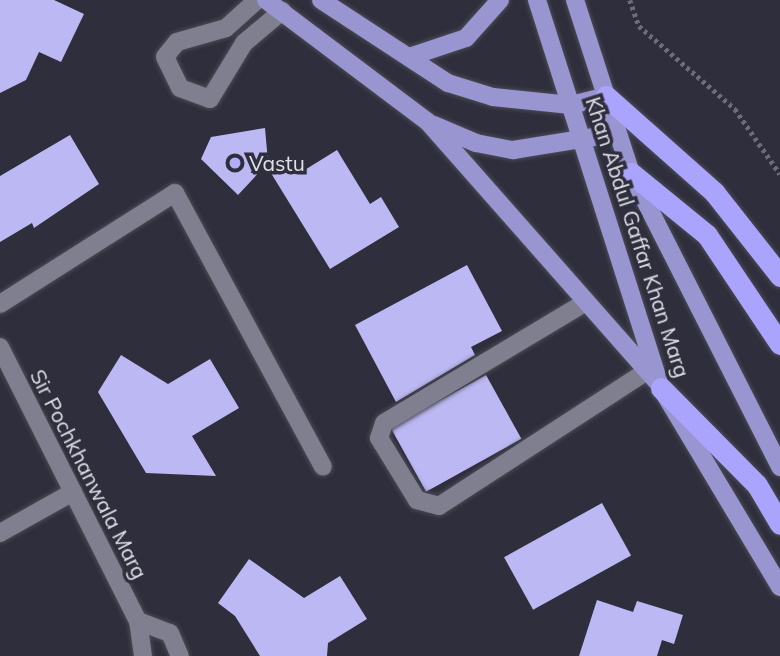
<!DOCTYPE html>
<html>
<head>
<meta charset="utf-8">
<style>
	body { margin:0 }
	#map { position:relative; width:780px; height:656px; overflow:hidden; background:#2f2e3c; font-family:Mulish,sans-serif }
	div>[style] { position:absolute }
	.building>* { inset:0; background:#bbb8f3; transform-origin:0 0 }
	.path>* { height:4.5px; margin-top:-2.25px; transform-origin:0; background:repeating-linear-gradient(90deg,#6d6c79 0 3.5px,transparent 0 7px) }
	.roads { filter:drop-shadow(0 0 2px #4b4b56) drop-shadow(0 0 2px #4b4b56) }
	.minor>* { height:18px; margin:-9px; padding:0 9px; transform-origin:9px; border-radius:9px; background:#7f7f8f }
	.major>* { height:18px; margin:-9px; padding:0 9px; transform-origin:9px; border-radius:9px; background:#9995d1 }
	.highway>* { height:21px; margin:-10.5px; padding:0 10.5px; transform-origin:10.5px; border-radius:10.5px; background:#aba4fd }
	.dots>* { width:19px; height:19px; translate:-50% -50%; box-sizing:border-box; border:4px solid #2f2e3c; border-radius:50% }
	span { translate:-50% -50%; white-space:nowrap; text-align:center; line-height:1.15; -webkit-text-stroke:7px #2f2e3c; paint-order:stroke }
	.poi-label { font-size:21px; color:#e0e0e9 }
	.left { translate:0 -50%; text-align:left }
	.street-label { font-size:21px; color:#e0e0e9 }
</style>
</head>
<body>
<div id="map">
	<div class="building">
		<div style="clip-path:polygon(0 0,54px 0,84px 14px,61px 62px,39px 52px,26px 80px,0 93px)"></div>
		<div style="clip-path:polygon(265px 128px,268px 162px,303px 171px,337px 150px,370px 204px,381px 197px,399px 227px,330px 269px,266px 165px,238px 195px,201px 159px,211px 137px)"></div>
		<div style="clip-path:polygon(70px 135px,99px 184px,34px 228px,32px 223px,0 242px,0 176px)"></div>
		<div style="clip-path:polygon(467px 265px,502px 331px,471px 347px,475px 355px,396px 402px,355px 325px)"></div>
		<div style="clip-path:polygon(121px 355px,168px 384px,210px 359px,239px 408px,192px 436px,216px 476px,146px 473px,98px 392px)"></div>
		<div style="left:486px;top:375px;width:73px;height:109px;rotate:61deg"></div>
		<div style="left:602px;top:503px;width:60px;height:112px;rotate:61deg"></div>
		<div style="clip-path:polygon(249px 559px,304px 598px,340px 576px,367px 619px,328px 643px,327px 656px,260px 656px,235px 616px,218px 603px)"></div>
		<div style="clip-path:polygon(597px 600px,633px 612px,637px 601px,683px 615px,674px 644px,662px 640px,657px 656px,579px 656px)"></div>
	</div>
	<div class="path">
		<div style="left:630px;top:0;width:28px;rotate:71deg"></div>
		<div style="left:639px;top:26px;width:127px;rotate:40.8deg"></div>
		<div style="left:735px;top:109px;width:79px;rotate:55.3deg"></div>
	</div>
	<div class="roads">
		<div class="minor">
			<div style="left:257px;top:0;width:42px;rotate:137.9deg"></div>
			<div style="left:226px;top:28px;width:51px;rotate:164.1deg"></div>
			<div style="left:177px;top:42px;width:19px;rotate:129deg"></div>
			<div style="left:165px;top:57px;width:34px;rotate:64deg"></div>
			<div style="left:180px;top:88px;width:32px;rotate:20deg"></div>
			<div style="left:210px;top:99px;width:66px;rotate:-58.7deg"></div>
			<div style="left:244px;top:43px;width:50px;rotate:-40.1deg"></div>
			<div style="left:586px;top:302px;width:235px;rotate:149.1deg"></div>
			<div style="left:384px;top:423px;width:16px;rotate:108deg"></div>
			<div style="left:379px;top:438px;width:73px;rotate:58.5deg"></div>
			<div style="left:417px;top:500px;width:23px;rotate:15deg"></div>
			<div style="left:439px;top:506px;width:248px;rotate:-33deg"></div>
			<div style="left:0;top:304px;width:207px;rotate:-32.4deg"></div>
			<div style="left:175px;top:193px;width:311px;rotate:61.6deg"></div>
			<div style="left:0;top:347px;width:307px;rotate:63.3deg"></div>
			<div style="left:0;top:533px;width:84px;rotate:-29.3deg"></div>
			<div style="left:143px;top:656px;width:35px;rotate:-98deg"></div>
			<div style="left:138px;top:621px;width:34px;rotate:21deg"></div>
			<div style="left:170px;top:633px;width:25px;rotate:67deg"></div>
		</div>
		<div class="major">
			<div style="left:266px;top:0;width:203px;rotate:37deg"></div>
			<div style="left:428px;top:122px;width:346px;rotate:48.6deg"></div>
			<div style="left:321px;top:0;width:152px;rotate:33.2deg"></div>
			<div style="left:448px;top:83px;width:47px;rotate:17.3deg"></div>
			<div style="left:493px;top:97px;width:78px;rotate:5.9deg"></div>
			<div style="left:571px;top:105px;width:36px;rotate:-14deg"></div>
			<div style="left:537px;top:0;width:407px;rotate:72.3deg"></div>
			<div style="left:661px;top:388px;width:232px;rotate:59.1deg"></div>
			<div style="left:575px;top:0;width:182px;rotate:72.1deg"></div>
			<div style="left:631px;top:173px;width:330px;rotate:63.1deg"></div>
			<div style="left:409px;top:57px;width:60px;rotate:-18.4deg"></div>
			<div style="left:466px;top:38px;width:51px;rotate:-48.2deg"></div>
			<div style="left:434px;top:125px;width:46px;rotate:23.2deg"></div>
			<div style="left:476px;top:143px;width:38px;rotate:11deg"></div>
			<div style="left:513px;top:150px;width:106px;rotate:-9.2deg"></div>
		</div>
		<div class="highway">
			<div style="left:606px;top:96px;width:144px;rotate:41.6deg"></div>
			<div style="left:714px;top:192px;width:107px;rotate:51.8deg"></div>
			<div style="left:631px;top:173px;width:98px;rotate:39.2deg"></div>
			<div style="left:707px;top:235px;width:131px;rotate:56.2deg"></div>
			<div style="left:661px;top:388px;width:136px;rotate:45.3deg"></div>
			<div style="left:757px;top:485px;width:45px;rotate:59.5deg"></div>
		</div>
	</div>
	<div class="dots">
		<div style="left:235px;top:163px;background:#b2adf9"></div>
	</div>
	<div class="poi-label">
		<span class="left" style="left:249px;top:163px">Vastu</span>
	</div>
	<div class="street-label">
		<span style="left:638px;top:237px;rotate:72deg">Khan Abdul Gaffar Khan Marg</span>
		<span style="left:89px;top:474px;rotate:63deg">Sir Pochkhanwala Marg</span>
	</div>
</div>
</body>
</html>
